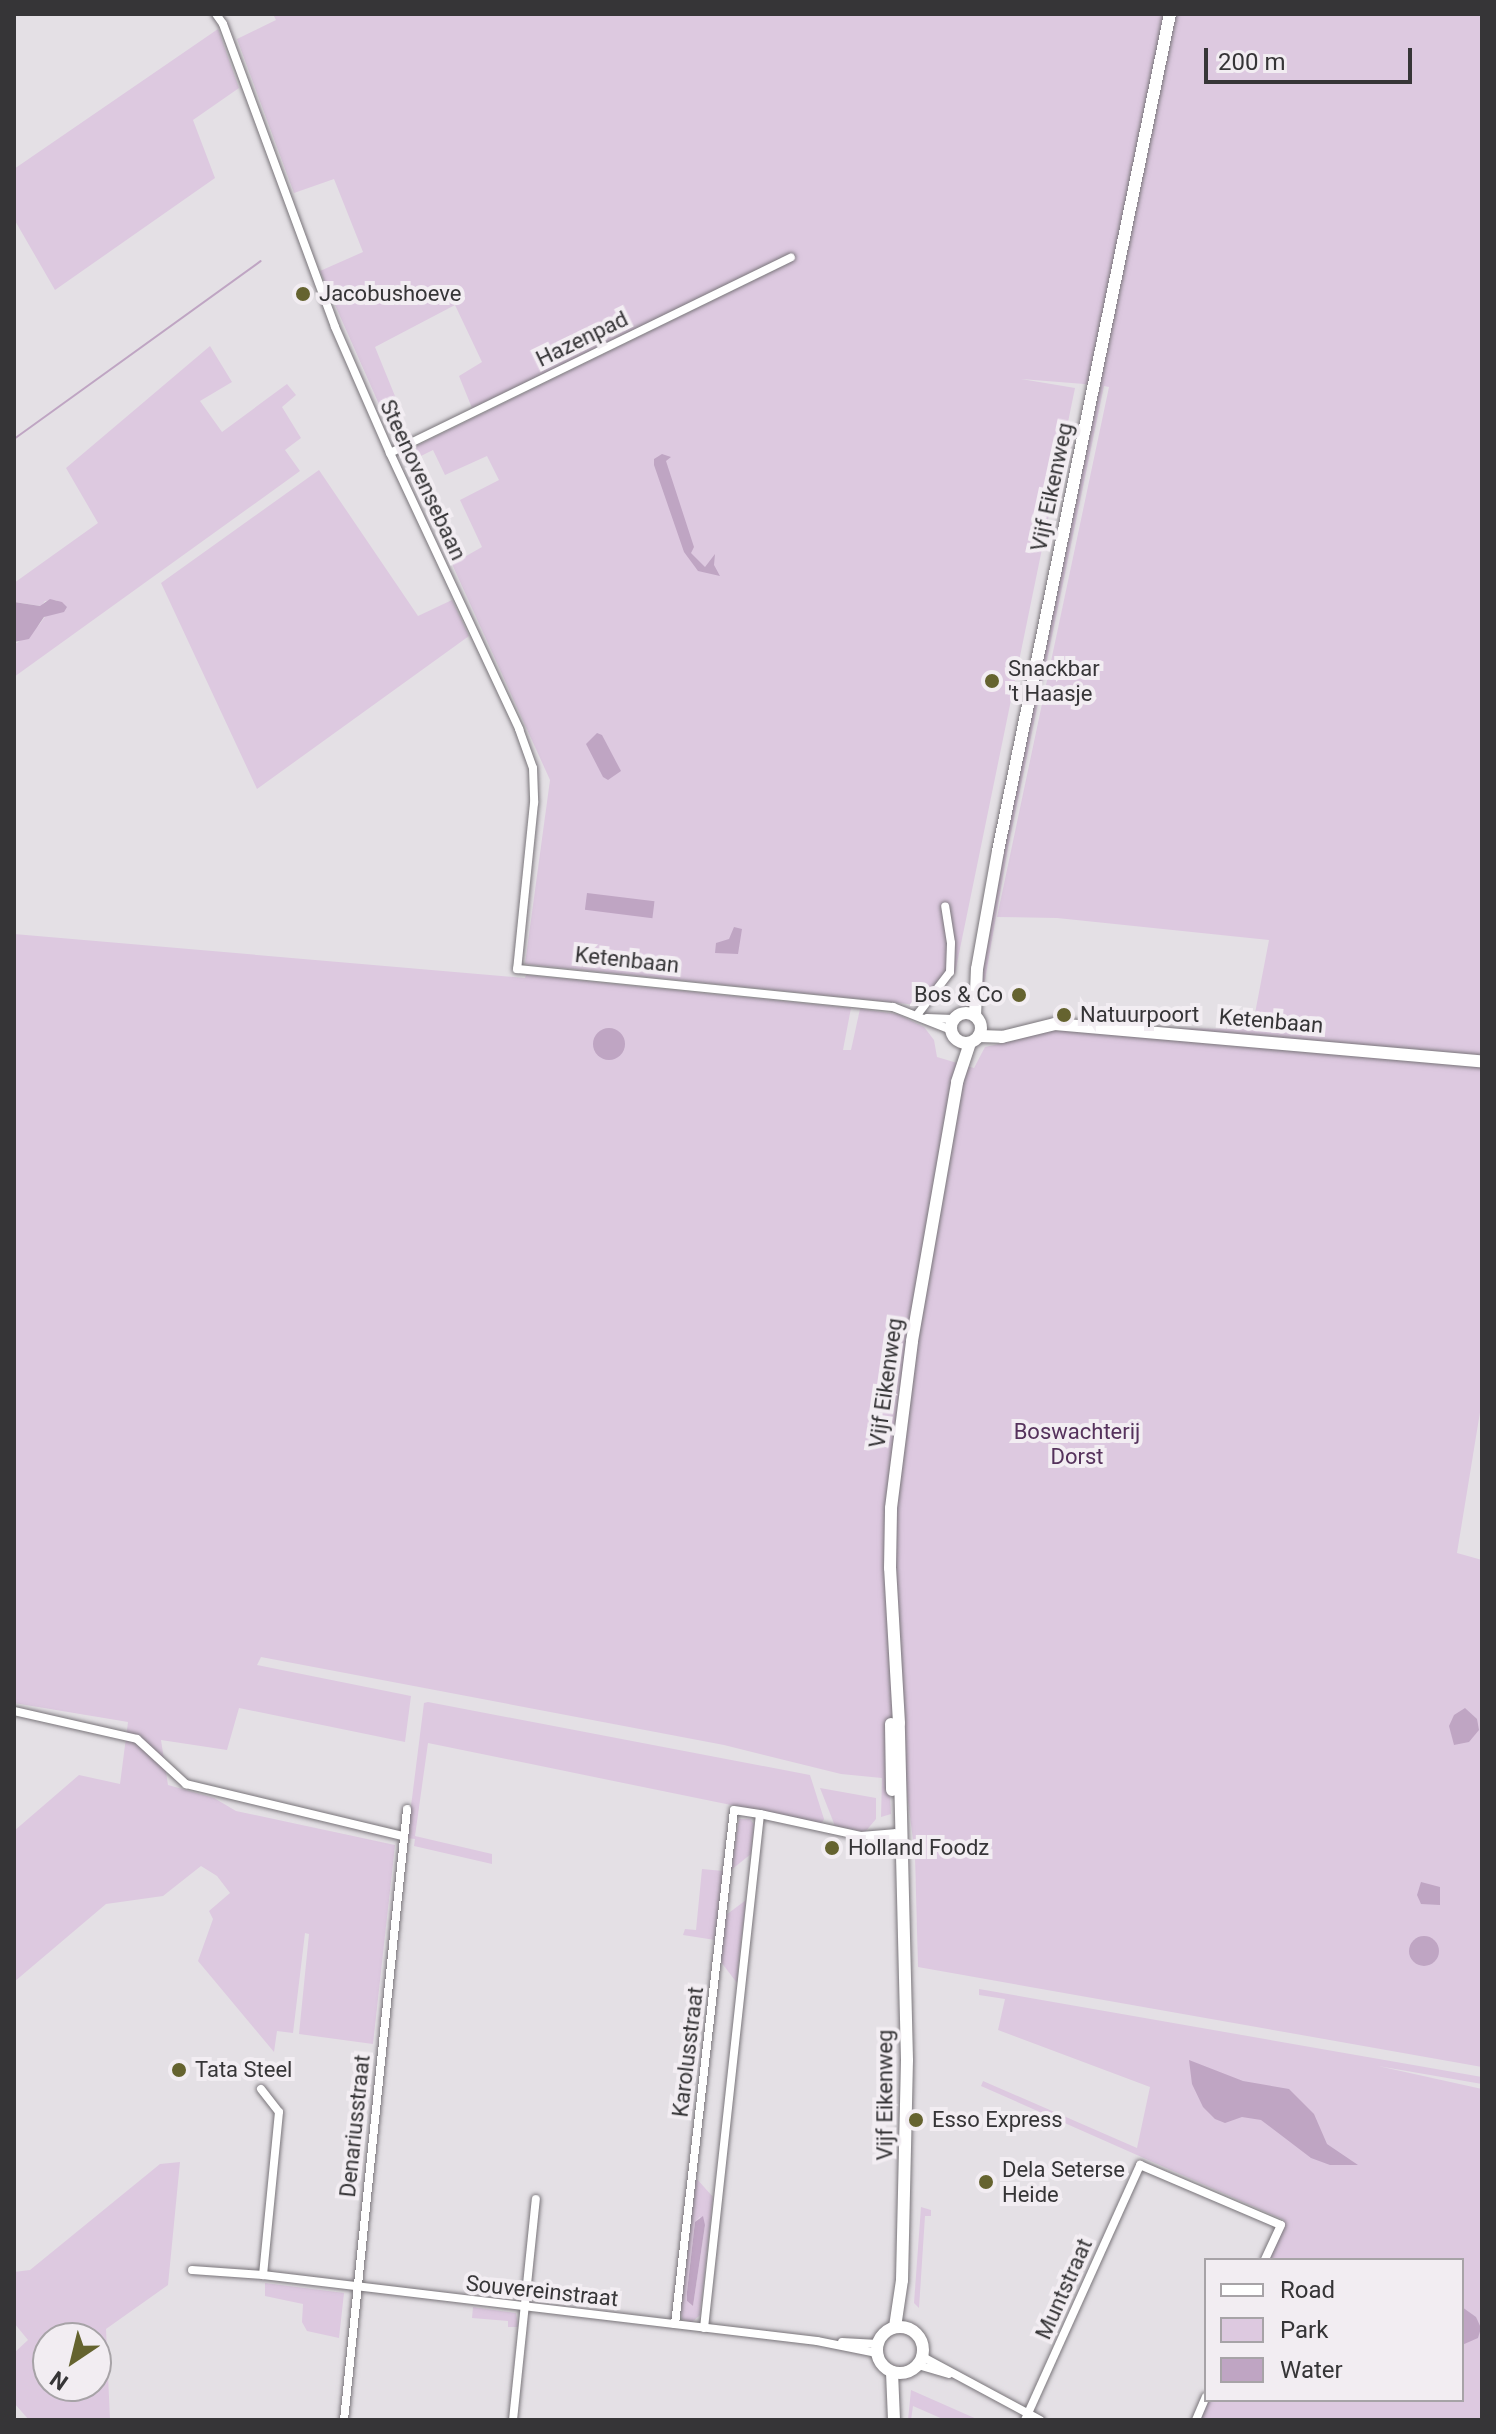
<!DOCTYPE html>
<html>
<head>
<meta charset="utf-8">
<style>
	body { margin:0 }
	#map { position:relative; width:1496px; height:2434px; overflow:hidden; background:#e4e0e5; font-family:Roboto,sans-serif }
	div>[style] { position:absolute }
	.green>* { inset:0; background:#ddc9e0 }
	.water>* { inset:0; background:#bfa5c3; transform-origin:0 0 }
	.round { border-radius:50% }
	.stream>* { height:2px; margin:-1px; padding:0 1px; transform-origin:1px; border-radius:1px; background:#bfa5c3 }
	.roads { filter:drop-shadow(0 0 2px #79757a) drop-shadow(0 0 2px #79757a) }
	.street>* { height:8px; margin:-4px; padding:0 4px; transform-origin:4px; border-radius:4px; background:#fff }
	.secondary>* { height:12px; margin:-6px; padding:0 6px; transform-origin:6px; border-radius:6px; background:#fff }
	.secondary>.ring { margin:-6px; padding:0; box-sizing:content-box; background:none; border:12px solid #fff; border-radius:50% }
	.dots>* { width:22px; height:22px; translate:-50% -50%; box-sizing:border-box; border:4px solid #f2edf2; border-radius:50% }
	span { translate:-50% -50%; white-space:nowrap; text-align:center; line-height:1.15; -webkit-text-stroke:8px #f2edf2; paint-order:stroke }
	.poi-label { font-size:22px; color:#363537 }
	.left { translate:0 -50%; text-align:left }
	.right { translate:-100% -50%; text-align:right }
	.street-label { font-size:22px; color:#363537 }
	.park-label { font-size:22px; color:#55325c }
	.frame { position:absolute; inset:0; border:16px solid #363537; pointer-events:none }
	.legend { position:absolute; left:1204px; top:2258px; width:260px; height:144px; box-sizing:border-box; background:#f2edf2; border:2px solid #a7a3a7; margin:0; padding:10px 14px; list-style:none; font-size:24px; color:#363537 }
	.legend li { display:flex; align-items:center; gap:16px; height:40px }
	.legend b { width:40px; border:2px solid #a7a3a7 }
	.north { position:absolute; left:32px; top:2322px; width:80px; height:80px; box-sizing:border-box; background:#f2edf2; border:2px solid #a7a3a7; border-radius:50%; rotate:215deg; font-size:22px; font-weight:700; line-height:32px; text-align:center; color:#363537 }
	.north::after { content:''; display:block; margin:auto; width:28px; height:36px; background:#65632f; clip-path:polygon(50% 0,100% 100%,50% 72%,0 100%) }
	.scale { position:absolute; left:1204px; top:48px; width:208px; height:36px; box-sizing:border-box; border:4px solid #363537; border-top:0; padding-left:10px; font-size:24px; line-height:28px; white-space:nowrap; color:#363537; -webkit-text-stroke:6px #f2edf2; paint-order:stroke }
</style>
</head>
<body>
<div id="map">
	<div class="green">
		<div style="clip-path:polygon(273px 14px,1482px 14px,1482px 1400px,1457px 1553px,1482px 1560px,1482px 2067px,918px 1967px,915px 1856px,906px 1784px,889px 1780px,891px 1814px,881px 1817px,882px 1778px,841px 1774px,724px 1745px,261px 1657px,257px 1665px,411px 1696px,405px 1742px,239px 1708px,227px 1750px,161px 1740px,168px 1785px,214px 1798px,236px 1811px,395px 1845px,373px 2044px,299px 2034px,309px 1934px,305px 1933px,293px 2033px,277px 2031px,274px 2052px,198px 1961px,213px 1919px,209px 1911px,230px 1893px,217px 1876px,201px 1866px,163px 1896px,106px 1904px,14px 1982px,14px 1831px,79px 1775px,120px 1784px,128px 1722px,14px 1703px,14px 934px,525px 978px,526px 975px,851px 1008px,843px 1050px,851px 1050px,860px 1009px,897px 1014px,924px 1027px,934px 1040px,937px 1057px,974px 1068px,985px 1047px,1012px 1041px,1021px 1034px,1045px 1027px,1252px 1029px,1269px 940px,1057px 918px,997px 917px,1109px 387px,1104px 386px,1008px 848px,982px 997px,978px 997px,982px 961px,1097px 385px,1021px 379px,1075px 388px,955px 973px,917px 1005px,525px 964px,550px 780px,452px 564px,482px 547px,460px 500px,499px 480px,487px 456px,445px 475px,433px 450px,407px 463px,402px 453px,785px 265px,783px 260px,472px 408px,459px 376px,482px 362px,455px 305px,375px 347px,397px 401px,386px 420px,320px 271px,363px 252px,334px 179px,294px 193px,237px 39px,276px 20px)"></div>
		<div style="clip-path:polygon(218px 29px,239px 88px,193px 120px,215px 178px,55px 290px,14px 219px,14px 169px)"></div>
		<div style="clip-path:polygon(210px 346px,232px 382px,200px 401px,222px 432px,287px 384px,296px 395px,282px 407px,301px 438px,285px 450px,300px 471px,14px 677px,14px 642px,17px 643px,39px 625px,57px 600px,45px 601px,41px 606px,14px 602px,14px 583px,98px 523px,66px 468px)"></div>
		<div style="clip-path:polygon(319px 470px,418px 616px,452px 600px,469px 636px,257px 789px,161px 583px)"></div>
		<div style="clip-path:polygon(428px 1702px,810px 1775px,824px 1819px,822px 1823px,814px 1822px,428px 1743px,415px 1836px,492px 1854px,492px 1864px,414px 1846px,415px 1839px,407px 1838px,424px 1703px)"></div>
		<div style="clip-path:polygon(820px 1788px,876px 1798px,876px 1819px,865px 1832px,835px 1826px)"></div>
		<div style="clip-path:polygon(739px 1819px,750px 1819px,754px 1824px,751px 1854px,731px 1870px)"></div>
		<div style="clip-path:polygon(702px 1869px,723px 1871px,715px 1940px,683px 1935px,685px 1929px,696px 1930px)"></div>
		<div style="clip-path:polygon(746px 1900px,739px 1960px,737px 1983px,721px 1962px,726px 1915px)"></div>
		<div style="clip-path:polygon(979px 1989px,1482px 2077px,1482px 2084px,1378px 2066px,1482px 2089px,1482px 2420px,1199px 2420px,1208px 2400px,1462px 2400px,1462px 2260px,1268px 2260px,1284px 2220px,981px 2086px,983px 2081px,1137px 2148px,1150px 2087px,998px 2030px,1005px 1999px,979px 1995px)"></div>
		<div style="clip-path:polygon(evenodd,180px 2162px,168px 2285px,106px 2329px,110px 2420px,29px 2420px,14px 2403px,14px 2353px,28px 2340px,14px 2323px,14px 2272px,30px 2270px,160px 2164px,180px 2162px,96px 2338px,96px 2386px,48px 2386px,48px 2338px,96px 2338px)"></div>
		<div style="clip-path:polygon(evenodd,696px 2178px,713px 2197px,700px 2315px,691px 2323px,682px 2319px,681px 2312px,696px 2178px,700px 2217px,705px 2225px,693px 2306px,687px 2301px,687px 2292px,695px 2222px,700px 2217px)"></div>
		<div style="clip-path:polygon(921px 2207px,931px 2210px,931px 2216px,925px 2216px,919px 2308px,914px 2303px)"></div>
		<div style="clip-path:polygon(265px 2283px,344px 2293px,339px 2338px,307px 2331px,302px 2322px,303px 2304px,265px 2296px)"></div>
		<div style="clip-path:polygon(473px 2307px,516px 2313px,518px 2327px,508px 2327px,508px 2321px,472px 2318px)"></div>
		<div style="clip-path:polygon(911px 2390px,979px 2420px,945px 2420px,913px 2406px,911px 2420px,908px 2420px)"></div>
	</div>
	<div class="water">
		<div style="clip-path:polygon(662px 454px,671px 457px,666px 461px,694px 547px,691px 553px,705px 567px,715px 554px,714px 565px,720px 576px,698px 571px,684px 552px,654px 465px,654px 459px)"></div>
		<div style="clip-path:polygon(50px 599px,62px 602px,67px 607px,64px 612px,44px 617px,29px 639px,14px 642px,14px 602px,40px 606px)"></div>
		<div style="clip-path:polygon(597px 733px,602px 735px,621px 771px,608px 780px,603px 777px,586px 744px)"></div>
		<div style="left:587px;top:893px;width:68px;height:17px;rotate:7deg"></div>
		<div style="clip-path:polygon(734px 927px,742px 929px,738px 954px,715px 953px,716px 943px,729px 939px)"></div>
		<div class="round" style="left:593px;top:1028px;width:32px;height:32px"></div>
		<div style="clip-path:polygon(1465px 1708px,1477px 1719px,1479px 1730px,1469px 1742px,1454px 1745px,1449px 1726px,1454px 1715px)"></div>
		<div style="clip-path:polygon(1421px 1882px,1440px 1887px,1440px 1905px,1421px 1904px,1417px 1895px)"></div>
		<div class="round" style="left:1409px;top:1936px;width:30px;height:30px"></div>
		<div style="clip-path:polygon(1189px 2060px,1243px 2081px,1289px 2089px,1314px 2114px,1327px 2144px,1358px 2165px,1330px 2165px,1311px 2158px,1261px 2120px,1242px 2117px,1225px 2123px,1215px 2119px,1203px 2107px,1192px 2084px)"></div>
		<div style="clip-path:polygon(703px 2216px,705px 2225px,693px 2306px,687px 2301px,687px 2292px,695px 2222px)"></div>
		<div style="clip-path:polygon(1462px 2307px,1476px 2317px,1481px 2328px,1478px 2338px,1462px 2345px)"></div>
	</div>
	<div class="stream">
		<div style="left:14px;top:439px;width:304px;rotate:-35.8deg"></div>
	</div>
	<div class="roads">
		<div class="street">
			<div style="left:216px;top:14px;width:12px;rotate:55deg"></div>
			<div style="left:223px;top:24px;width:323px;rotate:69.7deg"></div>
			<div style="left:335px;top:327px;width:137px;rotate:66.4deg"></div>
			<div style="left:390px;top:453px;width:305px;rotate:64.9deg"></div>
			<div style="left:519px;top:729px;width:41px;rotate:70.3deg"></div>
			<div style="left:533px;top:768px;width:35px;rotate:88deg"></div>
			<div style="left:534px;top:803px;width:167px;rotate:95.8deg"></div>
			<div style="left:517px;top:969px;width:378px;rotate:5.8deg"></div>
			<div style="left:893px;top:1007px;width:62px;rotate:21.6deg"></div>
			<div style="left:390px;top:453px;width:446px;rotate:-26deg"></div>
			<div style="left:917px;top:1015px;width:54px;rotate:-52.5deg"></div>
			<div style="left:950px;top:972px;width:29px;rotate:-88deg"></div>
			<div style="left:951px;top:943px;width:37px;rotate:-99deg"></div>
			<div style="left:927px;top:1018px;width:26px;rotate:2deg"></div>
			<div style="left:14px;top:1711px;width:126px;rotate:12.8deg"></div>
			<div style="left:137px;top:1739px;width:67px;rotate:42.6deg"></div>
			<div style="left:186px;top:1784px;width:223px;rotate:13.5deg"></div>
			<div style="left:871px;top:1837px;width:11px;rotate:22deg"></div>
			<div style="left:881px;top:1841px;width:22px;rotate:-16deg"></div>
			<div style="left:261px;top:2089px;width:29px;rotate:52deg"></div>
			<div style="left:279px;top:2112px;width:164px;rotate:95.6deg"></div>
			<div style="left:263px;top:2275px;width:558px;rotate:6.79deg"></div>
			<div style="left:817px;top:2341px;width:61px;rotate:11.3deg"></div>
			<div style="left:192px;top:2270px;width:71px;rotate:4deg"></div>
			<div style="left:675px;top:2324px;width:517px;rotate:-83.45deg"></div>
			<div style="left:734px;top:1810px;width:26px;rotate:9deg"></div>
			<div style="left:704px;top:2328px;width:517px;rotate:-83.78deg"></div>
			<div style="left:760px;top:1814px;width:103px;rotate:12.3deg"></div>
			<div style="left:861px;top:1836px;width:33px;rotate:-5deg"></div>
			<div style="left:842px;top:2342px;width:36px;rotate:3deg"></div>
			<div style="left:923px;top:2357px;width:133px;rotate:28.3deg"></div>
			<div style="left:918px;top:2365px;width:32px;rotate:16deg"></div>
			<div style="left:344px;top:2420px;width:614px;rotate:-84.11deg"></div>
			<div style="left:513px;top:2420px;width:222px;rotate:-84.1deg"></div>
			<div style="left:1025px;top:2420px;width:280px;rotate:-65.7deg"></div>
			<div style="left:1140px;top:2165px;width:153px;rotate:23.1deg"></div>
			<div style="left:1281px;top:2225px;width:38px;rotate:115deg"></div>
			<div style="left:1196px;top:2420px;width:25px;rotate:-67deg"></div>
		</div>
		<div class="secondary">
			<div class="ring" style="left:951px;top:1013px;width:18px;height:18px"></div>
			<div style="left:975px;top:1016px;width:47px;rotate:-87.6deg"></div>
			<div style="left:977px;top:969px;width:120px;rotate:-79.9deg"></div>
			<div style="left:998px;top:851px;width:854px;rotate:-78.39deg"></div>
			<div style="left:979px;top:1036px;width:23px;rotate:2deg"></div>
			<div style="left:1002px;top:1037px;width:55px;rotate:-13.8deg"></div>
			<div style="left:1055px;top:1024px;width:429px;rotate:5deg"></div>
			<div style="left:891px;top:1724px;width:66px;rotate:89.1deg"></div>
			<div class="ring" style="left:877px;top:2327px;width:34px;height:34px"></div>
			<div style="left:895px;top:2327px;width:48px;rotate:-81.5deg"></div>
			<div style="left:902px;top:2280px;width:220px;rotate:-88.7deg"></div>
			<div style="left:907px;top:2060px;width:337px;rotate:-91.4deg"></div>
			<div style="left:899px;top:1723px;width:155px;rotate:-93.3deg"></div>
			<div style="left:890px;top:1568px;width:60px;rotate:-89deg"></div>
			<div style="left:891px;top:1508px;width:168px;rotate:-82.8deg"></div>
			<div style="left:912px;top:1341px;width:263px;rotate:-80.1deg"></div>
			<div style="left:957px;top:1082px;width:41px;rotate:-71.6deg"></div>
			<div style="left:892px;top:2372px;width:48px;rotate:87.6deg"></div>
		</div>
	</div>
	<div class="dots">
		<div style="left:303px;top:294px;background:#65632f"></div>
		<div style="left:992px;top:681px;background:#65632f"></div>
		<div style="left:1019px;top:995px;background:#65632f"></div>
		<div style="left:1064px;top:1015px;background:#65632f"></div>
		<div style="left:832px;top:1848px;background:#65632f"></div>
		<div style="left:179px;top:2070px;background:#65632f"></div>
		<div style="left:916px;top:2120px;background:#65632f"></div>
		<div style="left:986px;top:2182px;background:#65632f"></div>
	</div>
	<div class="poi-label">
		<span class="left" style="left:319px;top:294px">Jacobushoeve</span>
		<span class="left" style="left:1008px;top:681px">Snackbar<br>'t Haasje</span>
		<span class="right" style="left:1003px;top:995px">Bos &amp; Co</span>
		<span class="left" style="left:1080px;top:1015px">Natuurpoort</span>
		<span class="left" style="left:848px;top:1848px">Holland Foodz</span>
		<span class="left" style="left:195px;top:2070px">Tata Steel</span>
		<span class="left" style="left:932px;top:2120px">Esso Express</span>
		<span class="left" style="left:1002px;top:2182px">Dela Seterse<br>Heide</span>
	</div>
	<div class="street-label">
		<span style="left:582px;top:339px;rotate:-26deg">Hazenpad</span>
		<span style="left:423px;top:480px;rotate:65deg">Steenovensebaan</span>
		<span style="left:1052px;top:487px;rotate:-78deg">Vijf Eikenweg</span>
		<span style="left:627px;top:960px;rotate:6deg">Ketenbaan</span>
		<span style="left:1271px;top:1021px;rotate:5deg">Ketenbaan</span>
		<span style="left:886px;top:1383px;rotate:-82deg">Vijf Eikenweg</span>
		<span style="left:688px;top:2052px;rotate:-83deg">Karolusstraat</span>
		<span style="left:885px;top:2095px;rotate:-90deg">Vijf Eikenweg</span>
		<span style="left:355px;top:2126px;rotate:-84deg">Denariusstraat</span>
		<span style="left:1064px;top:2289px;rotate:-66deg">Muntstraat</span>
		<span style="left:542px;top:2291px;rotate:6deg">Souvereinstraat</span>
	</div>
	<div class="park-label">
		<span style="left:1077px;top:1444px">Boswachterij<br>Dorst</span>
	</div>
	<div class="frame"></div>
	<ul class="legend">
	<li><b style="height:10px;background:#fff"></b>Road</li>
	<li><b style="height:22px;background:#ddc9e0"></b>Park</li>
	<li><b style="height:22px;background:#bfa5c3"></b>Water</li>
	</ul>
	<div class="north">N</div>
	<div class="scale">200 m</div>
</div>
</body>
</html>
